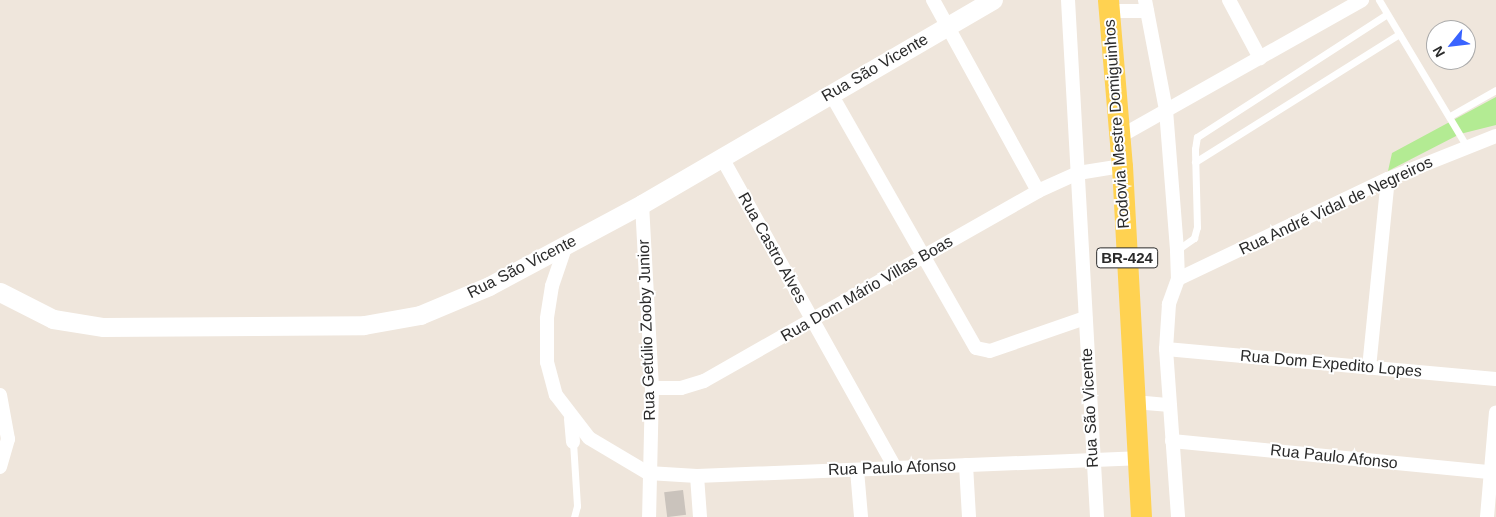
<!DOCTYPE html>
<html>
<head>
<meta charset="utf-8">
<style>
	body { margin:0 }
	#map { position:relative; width:1496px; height:517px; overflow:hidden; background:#efe6dc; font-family:Helvetica,sans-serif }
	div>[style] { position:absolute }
	.green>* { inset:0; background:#b3eb93 }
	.building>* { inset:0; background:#cac3bc; transform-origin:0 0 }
	.lane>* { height:7px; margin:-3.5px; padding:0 3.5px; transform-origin:3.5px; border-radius:3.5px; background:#fff }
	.street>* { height:14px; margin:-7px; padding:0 7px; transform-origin:7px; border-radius:7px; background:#fff }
	.secondary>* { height:19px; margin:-9.5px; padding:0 9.5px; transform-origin:9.5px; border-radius:9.5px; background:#fff }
	.primary>* { height:21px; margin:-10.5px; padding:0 10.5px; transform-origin:10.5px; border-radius:10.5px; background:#ffd251 }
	span { translate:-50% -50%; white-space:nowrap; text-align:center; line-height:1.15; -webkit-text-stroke:4px #fff; paint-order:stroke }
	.shield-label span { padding:1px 4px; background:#fff; border:1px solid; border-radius:4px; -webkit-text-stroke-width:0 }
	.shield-label { font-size:15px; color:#2b2b2b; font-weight:700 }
	.street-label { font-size:16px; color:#2b2b2b }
	.north { position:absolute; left:1426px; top:20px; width:50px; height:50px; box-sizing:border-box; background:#fff; border:1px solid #aaa; border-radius:50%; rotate:241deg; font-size:14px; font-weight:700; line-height:20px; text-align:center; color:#2b2b2b }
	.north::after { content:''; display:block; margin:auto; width:18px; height:22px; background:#3963ff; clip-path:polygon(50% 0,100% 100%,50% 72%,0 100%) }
</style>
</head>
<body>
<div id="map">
	<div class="green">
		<div style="clip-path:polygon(1496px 97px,1496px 125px,1460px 134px,1388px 171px,1392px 153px)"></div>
	</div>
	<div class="building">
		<div style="left:683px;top:490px;width:25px;height:19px;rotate:83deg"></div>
	</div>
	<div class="lane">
		<div style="left:1379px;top:0;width:171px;rotate:59.1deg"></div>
		<div style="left:1450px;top:116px;width:53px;rotate:-29.5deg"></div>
		<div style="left:1195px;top:162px;width:241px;rotate:-32.1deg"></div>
		<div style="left:1177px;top:250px;width:21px;rotate:-35deg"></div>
		<div style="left:1194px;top:238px;width:11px;rotate:-75deg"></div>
		<div style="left:1197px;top:227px;width:78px;rotate:-91.5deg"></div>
		<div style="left:1195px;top:149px;width:12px;rotate:-81deg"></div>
		<div style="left:1197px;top:137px;width:226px;rotate:-32.9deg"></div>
		<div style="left:573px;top:442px;width:64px;rotate:86.4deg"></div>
		<div style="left:577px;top:506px;width:11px;rotate:105deg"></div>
	</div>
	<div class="street">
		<div style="left:933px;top:0;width:218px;rotate:61.2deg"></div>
		<div style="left:1068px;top:0;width:518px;rotate:86.79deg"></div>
		<div style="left:1145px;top:0;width:112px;rotate:79.2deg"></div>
		<div style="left:1166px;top:110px;width:141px;rotate:85.5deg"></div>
		<div style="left:1177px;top:251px;width:28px;rotate:88deg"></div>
		<div style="left:1178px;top:279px;width:27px;rotate:110deg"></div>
		<div style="left:1169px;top:304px;width:45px;rotate:93.8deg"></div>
		<div style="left:1166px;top:349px;width:168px;rotate:85.9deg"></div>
		<div style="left:1229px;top:0;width:66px;rotate:61.9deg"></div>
		<div style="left:1109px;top:11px;width:38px"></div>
		<div style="left:831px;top:94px;width:292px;rotate:60.3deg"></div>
		<div style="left:976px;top:348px;width:14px;rotate:12deg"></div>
		<div style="left:990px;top:351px;width:101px;rotate:-19.2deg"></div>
		<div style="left:1119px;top:137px;width:279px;rotate:-29.4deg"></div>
		<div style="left:722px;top:158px;width:355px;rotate:60.8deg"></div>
		<div style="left:642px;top:204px;width:184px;rotate:86.9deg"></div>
		<div style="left:652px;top:388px;width:129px;rotate:91.3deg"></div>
		<div style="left:566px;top:245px;width:43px;rotate:108.9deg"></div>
		<div style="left:552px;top:286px;width:33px;rotate:99deg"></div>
		<div style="left:547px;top:319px;width:43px;rotate:90deg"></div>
		<div style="left:547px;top:362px;width:34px;rotate:75deg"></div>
		<div style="left:556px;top:395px;width:54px;rotate:52.5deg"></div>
		<div style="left:589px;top:438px;width:69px;rotate:30.7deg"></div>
		<div style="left:648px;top:473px;width:49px;rotate:3.5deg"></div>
		<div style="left:697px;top:476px;width:440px;rotate:-2.3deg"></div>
		<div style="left:1178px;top:279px;width:233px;rotate:-25.5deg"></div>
		<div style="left:1388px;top:179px;width:116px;rotate:-21.7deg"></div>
		<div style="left:1166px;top:349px;width:331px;rotate:5.2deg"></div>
		<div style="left:1369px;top:368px;width:190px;rotate:-84.3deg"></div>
		<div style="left:652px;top:388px;width:29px"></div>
		<div style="left:681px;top:388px;width:24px;rotate:-17deg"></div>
		<div style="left:704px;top:381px;width:384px;rotate:-29.6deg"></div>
		<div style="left:1038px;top:191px;width:44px;rotate:-24.2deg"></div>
		<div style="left:1078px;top:173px;width:45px;rotate:-9deg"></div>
		<div style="left:0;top:395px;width:45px;rotate:79.7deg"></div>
		<div style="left:8px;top:439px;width:29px;rotate:106deg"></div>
		<div style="left:1134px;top:402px;width:36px;rotate:5deg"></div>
		<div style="left:571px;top:419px;width:23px;rotate:85deg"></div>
		<div style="left:1172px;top:441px;width:326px;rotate:5.6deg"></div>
		<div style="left:966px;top:465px;width:52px;rotate:86.7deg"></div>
		<div style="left:857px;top:470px;width:47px;rotate:85.1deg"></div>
		<div style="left:697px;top:476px;width:41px;rotate:85.8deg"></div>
		<div style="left:1487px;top:517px;width:105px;rotate:-85.1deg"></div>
	</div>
	<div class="secondary">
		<div style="left:0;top:292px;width:59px;rotate:27deg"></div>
		<div style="left:53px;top:319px;width:51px;rotate:9.1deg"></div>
		<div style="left:103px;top:327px;width:261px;rotate:-0.4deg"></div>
		<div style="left:364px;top:325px;width:57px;rotate:-10.1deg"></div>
		<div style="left:420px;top:315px;width:75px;rotate:-22.8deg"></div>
		<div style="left:489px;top:286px;width:174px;rotate:-28.2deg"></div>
		<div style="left:642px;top:204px;width:406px;rotate:-30.2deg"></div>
	</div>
	<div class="primary">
		<div style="left:1108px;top:0;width:167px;rotate:85.2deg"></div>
		<div style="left:1122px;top:166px;width:352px;rotate:86.9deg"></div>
	</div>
	<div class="shield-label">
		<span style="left:1127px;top:258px">BR-424</span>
	</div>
	<div class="street-label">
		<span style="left:875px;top:68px;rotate:-30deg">Rua São Vicente</span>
		<span style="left:1117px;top:124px;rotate:-94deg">Rodovia Mestre Domiguinhos</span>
		<span style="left:1336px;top:206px;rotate:-25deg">Rua André Vidal de Negreiros</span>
		<span style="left:772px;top:248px;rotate:61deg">Rua Castro Alves</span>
		<span style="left:522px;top:267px;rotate:-27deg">Rua São Vicente</span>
		<span style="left:867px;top:289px;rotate:-30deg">Rua Dom Mário Villas Boas</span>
		<span style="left:647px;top:330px;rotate:-92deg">Rua Getúlio Zooby Junior</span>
		<span style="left:1331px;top:364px;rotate:5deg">Rua Dom Expedito Lopes</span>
		<span style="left:1090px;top:408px;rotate:-93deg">Rua São Vicente</span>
		<span style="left:1334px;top:457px;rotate:6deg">Rua Paulo Afonso</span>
		<span style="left:892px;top:468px;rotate:-2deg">Rua Paulo Afonso</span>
	</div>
	<div class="north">N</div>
</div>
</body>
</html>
